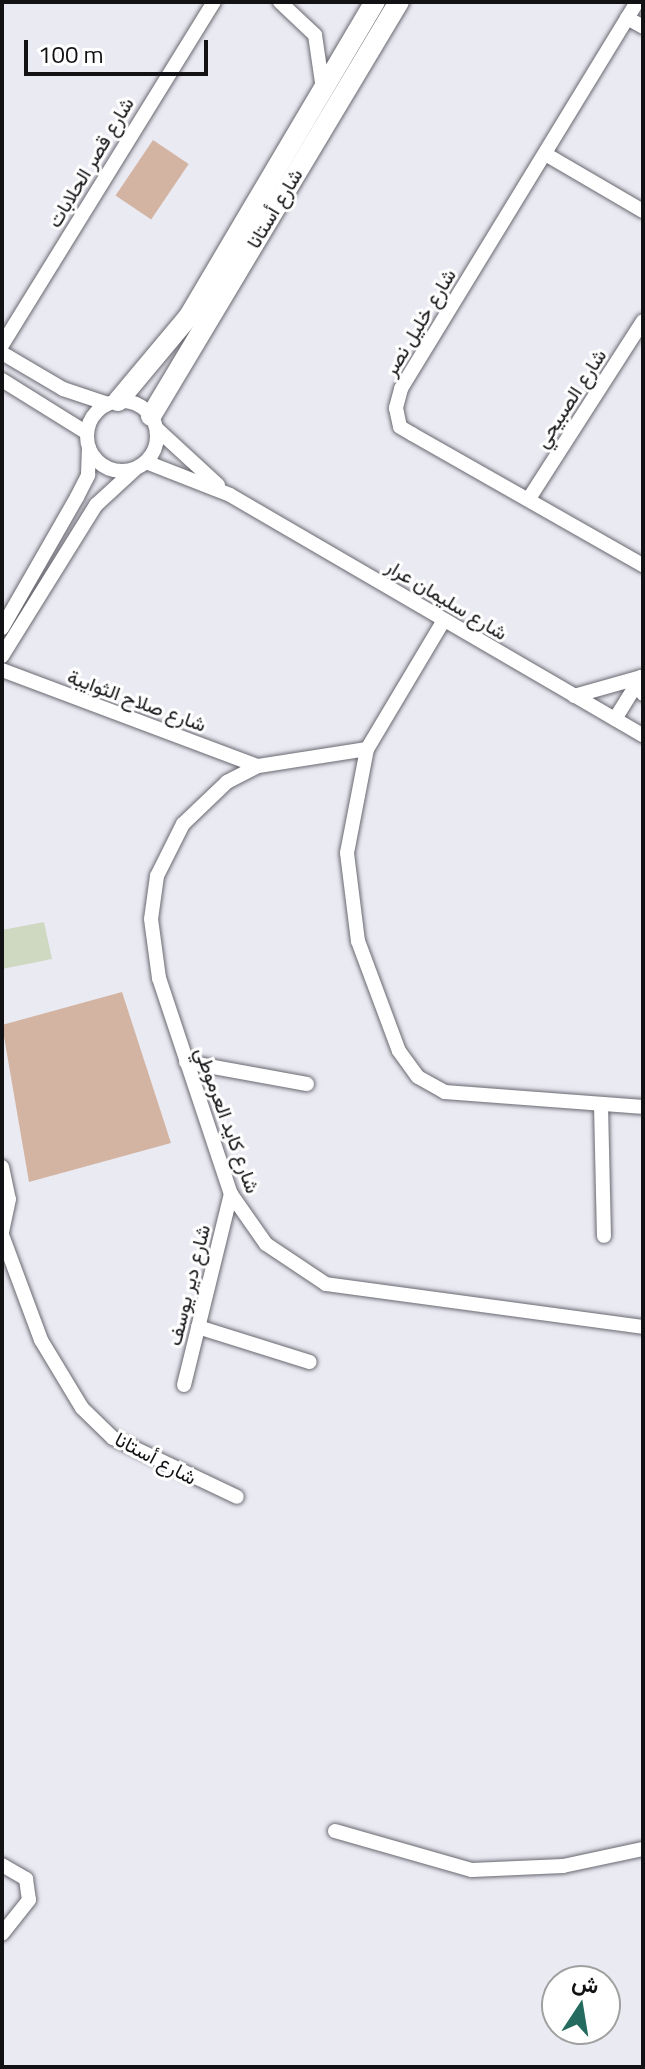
<!DOCTYPE html>
<html>
<head>
<meta charset="utf-8">
<style>
	body { margin:0 }
	#map { position:relative; width:645px; height:2069px; overflow:hidden; background:#eaeaf3; font-family:"Titillium Web",Vazirmatn,sans-serif }
	div>[style] { position:absolute }
	.green>* { inset:0; background:#cfd8c1 }
	.building>* { inset:0; background:#d3b4a2; transform-origin:0 0 }
	.roads { filter:drop-shadow(0 0 2px #696870) drop-shadow(0 0 2px #696870) }
	.street>* { height:14px; margin:-7px; padding:0 7px; transform-origin:7px; border-radius:7px; background:#fff }
	.street>.ring { margin:-7px; padding:0; box-sizing:content-box; background:none; border:14px solid #fff; border-radius:50% }
	.secondary>* { height:20px; margin:-10px; padding:0 10px; transform-origin:10px; border-radius:10px; background:#fff }
	span { translate:-50% -50%; white-space:nowrap; text-align:center; line-height:1.15; -webkit-text-stroke:6px #fff; paint-order:stroke }
	.street-label { font-size:20px; color:#121215 }
	.frame { position:absolute; inset:0; border:4px solid #121215; pointer-events:none }
	.north { position:absolute; left:541px; top:1965px; width:80px; height:80px; box-sizing:border-box; background:#fff; border:2px solid #a0a0a1; border-radius:50%; rotate:12deg; font-size:22px; font-weight:700; line-height:32px; text-align:center; color:#121215 }
	.north::after { content:''; display:block; margin:auto; width:28px; height:36px; background:#246a5e; clip-path:polygon(50% 0,100% 100%,50% 72%,0 100%) }
	.scale { position:absolute; left:24px; top:40px; width:184px; height:36px; box-sizing:border-box; border:4px solid #121215; border-top:0; padding-left:10px; font-size:24px; line-height:28px; white-space:nowrap; color:#121215; -webkit-text-stroke:6px #fff; paint-order:stroke }
</style>
</head>
<body>
<div id="map">
	<div class="green">
		<div style="clip-path:polygon(44px 922px,52px 959px,2px 969px,2px 930px)"></div>
	</div>
	<div class="building">
		<div style="left:153px;top:140px;width:43px;height:67px;rotate:34deg"></div>
		<div style="clip-path:polygon(122px 992px,171px 1143px,29px 1182px,2px 1025px)"></div>
	</div>
	<div class="roads">
		<div class="street">
			<div style="left:280px;top:2px;width:48px;rotate:43.3deg"></div>
			<div style="left:315px;top:35px;width:55px;rotate:81.6deg"></div>
			<div style="left:637px;top:2px;width:453px;rotate:121.4deg"></div>
			<div style="left:401px;top:389px;width:20px;rotate:105deg"></div>
			<div style="left:396px;top:408px;width:19px;rotate:78deg"></div>
			<div style="left:400px;top:427px;width:14px;rotate:30deg"></div>
			<div style="left:412px;top:434px;width:266px;rotate:29.6deg"></div>
			<div style="left:627px;top:18px;width:18px;rotate:29deg"></div>
			<div style="left:547px;top:155px;width:111px;rotate:30.3deg"></div>
			<div style="left:2px;top:345px;width:403px;rotate:-58.3deg"></div>
			<div style="left:2px;top:353px;width:71px;rotate:30.5deg"></div>
			<div style="left:63px;top:389px;width:47px;rotate:18.4deg"></div>
			<div style="left:2px;top:380px;width:100px;rotate:31.9deg"></div>
			<div class="ring" style="left:87px;top:401px;width:56px;height:56px"></div>
			<div style="left:157px;top:429px;width:83px;rotate:42.6deg"></div>
			<div style="left:146px;top:462px;width:90px;rotate:21.4deg"></div>
			<div style="left:230px;top:495px;width:478px;rotate:30.2deg"></div>
			<div style="left:530px;top:497px;width:209px;rotate:-57.3deg"></div>
			<div style="left:444px;top:620px;width:150px;rotate:120.8deg"></div>
			<div style="left:367px;top:749px;width:106px;rotate:100.9deg"></div>
			<div style="left:347px;top:853px;width:89px;rotate:82.9deg"></div>
			<div style="left:358px;top:941px;width:117px;rotate:69.6deg"></div>
			<div style="left:399px;top:1051px;width:32px;rotate:54deg"></div>
			<div style="left:418px;top:1077px;width:31px;rotate:29deg"></div>
			<div style="left:445px;top:1092px;width:199px;rotate:4.3deg"></div>
			<div style="left:2px;top:628px;width:151px;rotate:-60.2deg"></div>
			<div style="left:77px;top:497px;width:25px;rotate:-63deg"></div>
			<div style="left:88px;top:475px;width:27px;rotate:-88deg"></div>
			<div style="left:2px;top:656px;width:178px;rotate:-58.1deg"></div>
			<div style="left:96px;top:505px;width:52px;rotate:-42.6deg"></div>
			<div style="left:2px;top:670px;width:273px;rotate:20.6deg"></div>
			<div style="left:574px;top:696px;width:70px;rotate:-15.8deg"></div>
			<div style="left:641px;top:677px;width:17px;rotate:83deg"></div>
			<div style="left:615px;top:719px;width:49px;rotate:-58.2deg"></div>
			<div style="left:367px;top:749px;width:110px;rotate:171.1deg"></div>
			<div style="left:258px;top:766px;width:35px;rotate:153deg"></div>
			<div style="left:227px;top:782px;width:61px;rotate:136.3deg"></div>
			<div style="left:183px;top:824px;width:58px;rotate:116.6deg"></div>
			<div style="left:157px;top:876px;width:43px;rotate:97.9deg"></div>
			<div style="left:151px;top:919px;width:60px;rotate:82.3deg"></div>
			<div style="left:159px;top:978px;width:228px;rotate:71.6deg"></div>
			<div style="left:231px;top:1194px;width:61px;rotate:55deg"></div>
			<div style="left:266px;top:1244px;width:72px;rotate:33.7deg"></div>
			<div style="left:326px;top:1284px;width:320px;rotate:7.7deg"></div>
			<div style="left:186px;top:1062px;width:123px;rotate:10.3deg"></div>
			<div style="left:601px;top:1105px;width:131px;rotate:88.7deg"></div>
			<div style="left:2px;top:1167px;width:33px;rotate:78deg"></div>
			<div style="left:9px;top:1199px;width:34px;rotate:102deg"></div>
			<div style="left:2px;top:1235px;width:112px;rotate:69.6deg"></div>
			<div style="left:41px;top:1340px;width:79px;rotate:58.9deg"></div>
			<div style="left:82px;top:1408px;width:43px;rotate:44.1deg"></div>
			<div style="left:113px;top:1438px;width:137px;rotate:25.4deg"></div>
			<div style="left:198px;top:1327px;width:117px;rotate:17.4deg"></div>
			<div style="left:184px;top:1385px;width:197px;rotate:-76.2deg"></div>
			<div style="left:335px;top:1831px;width:142px;rotate:15.9deg"></div>
			<div style="left:472px;top:1870px;width:91px;rotate:-2.5deg"></div>
			<div style="left:563px;top:1866px;width:82px;rotate:-12deg"></div>
			<div style="left:2px;top:1865px;width:28px;rotate:30deg"></div>
			<div style="left:26px;top:1879px;width:21px;rotate:82deg"></div>
			<div style="left:29px;top:1900px;width:43px;rotate:128.5deg"></div>
		</div>
		<div class="secondary">
			<div style="left:118px;top:401px;width:111px;rotate:-50.1deg"></div>
			<div style="left:189px;top:316px;width:365px;rotate:-59.4deg"></div>
			<div style="left:151px;top:416px;width:483px;rotate:-59.1deg"></div>
		</div>
	</div>
	<div class="street-label">
		<span style="left:90px;top:162px;rotate:-59deg">شارع قصر الحلابات</span>
		<span style="left:274px;top:208px;rotate:-59deg">شارع أستانا</span>
		<span style="left:419px;top:322px;rotate:-59deg">شارع خليل نصر</span>
		<span style="left:570px;top:398px;rotate:-57deg">شارع الصبيحي</span>
		<span style="left:447px;top:599px;rotate:31deg">شارع سليمان عرار</span>
		<span style="left:137px;top:700px;rotate:20deg">شارع صلاح الثوايبة</span>
		<span style="left:228px;top:1120px;rotate:70deg">شارع كايد العرموطي</span>
		<span style="left:188px;top:1285px;rotate:-76deg">شارع دير يوسف</span>
		<span style="left:156px;top:1458px;rotate:28deg">شارع أستانا</span>
	</div>
	<div class="frame"></div>
	<div class="north">ش</div>
	<div class="scale">100 m</div>
</div>
</body>
</html>
